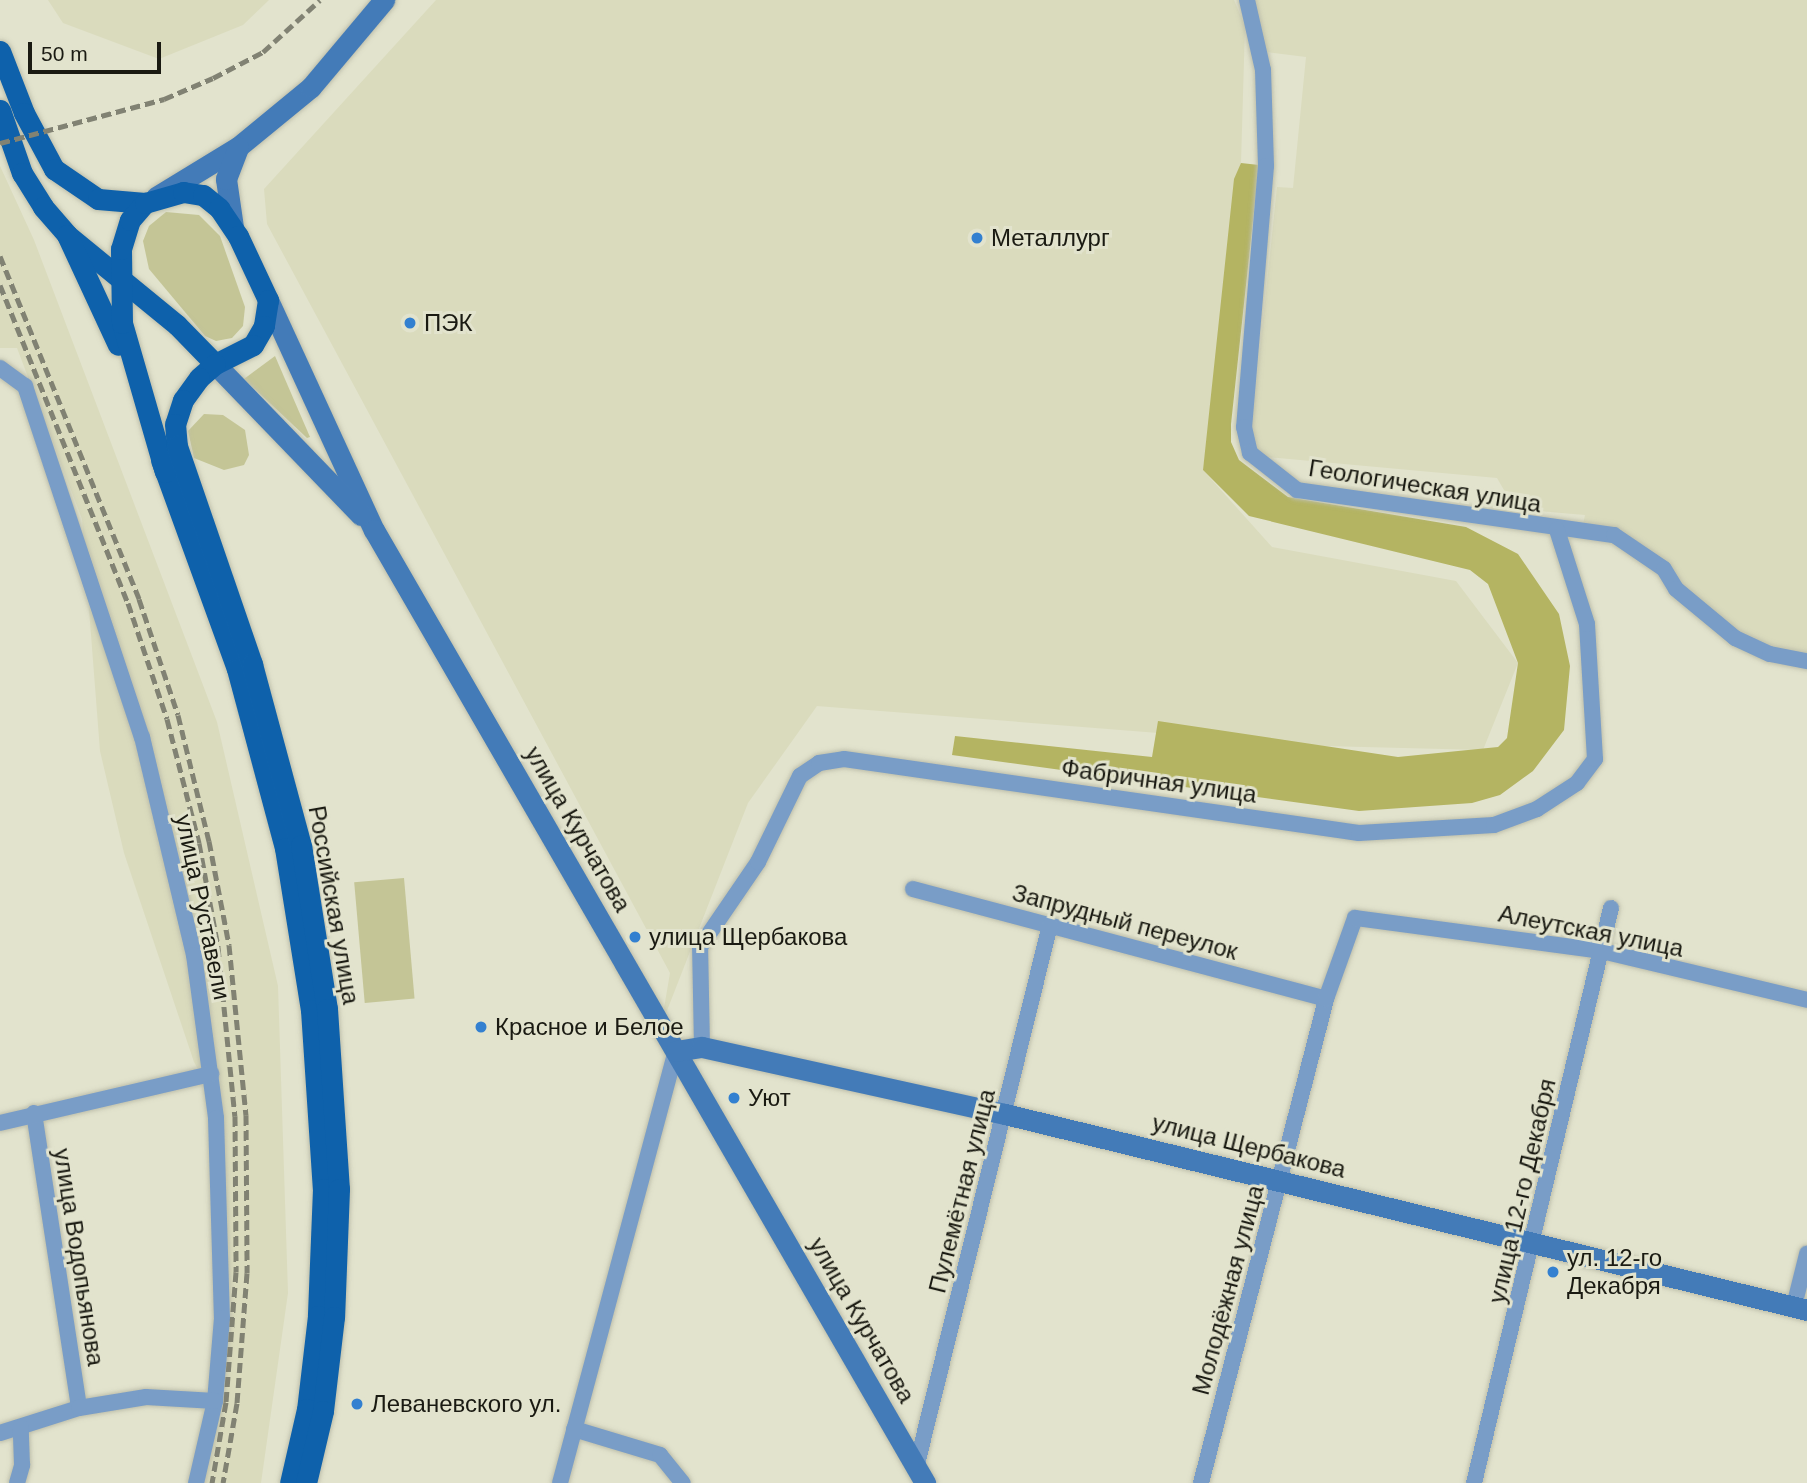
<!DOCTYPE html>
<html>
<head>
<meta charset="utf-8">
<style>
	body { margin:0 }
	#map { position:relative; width:1807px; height:1483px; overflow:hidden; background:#e2e3cd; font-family:Arial,sans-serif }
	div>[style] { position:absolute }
	.built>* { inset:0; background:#dadbbd }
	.green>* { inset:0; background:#c4c596; transform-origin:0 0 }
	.forest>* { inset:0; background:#b4b462 }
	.roads { filter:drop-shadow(0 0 2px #bebfab) drop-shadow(0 0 2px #bebfab) }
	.street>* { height:16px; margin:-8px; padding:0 8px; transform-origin:8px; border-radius:8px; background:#799dc7 }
	.secondary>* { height:21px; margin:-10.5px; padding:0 10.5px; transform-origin:10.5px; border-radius:10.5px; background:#437bb8 }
	.primary>* { height:21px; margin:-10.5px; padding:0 10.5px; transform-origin:10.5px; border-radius:10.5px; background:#0e61ab }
	.rail>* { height:5px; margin-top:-2.5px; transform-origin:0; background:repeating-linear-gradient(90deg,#818273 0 10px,transparent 0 15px) }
	.dots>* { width:19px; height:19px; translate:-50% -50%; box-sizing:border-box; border:4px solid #e2e3cd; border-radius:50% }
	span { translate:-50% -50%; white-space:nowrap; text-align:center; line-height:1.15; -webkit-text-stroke:6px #e2e3cd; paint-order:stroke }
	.poi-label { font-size:24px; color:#1a1a12 }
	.left { translate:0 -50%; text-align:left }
	.street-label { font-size:24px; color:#1a1a12 }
	.scale { position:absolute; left:28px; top:42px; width:133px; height:32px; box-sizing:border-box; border:4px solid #1a1a12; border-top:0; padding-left:9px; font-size:21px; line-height:24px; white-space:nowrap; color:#1a1a12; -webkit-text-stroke:5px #e2e3cd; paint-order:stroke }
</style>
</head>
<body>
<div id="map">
	<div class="built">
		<div style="clip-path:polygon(48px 0,269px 0,243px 25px,159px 59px,63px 23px)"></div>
		<div style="clip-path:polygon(436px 0,1234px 0,1245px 26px,1241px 163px,1203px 470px,1272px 547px,1456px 581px,1518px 663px,1483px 750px,1324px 746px,817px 706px,748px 803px,661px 1026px,670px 973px,267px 224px,264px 189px)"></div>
		<div style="clip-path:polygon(1252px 0,1807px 0,1807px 655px,1741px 642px,1621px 539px,1583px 525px,1585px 515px,1515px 509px,1497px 478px,1268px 457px,1257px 449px,1251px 436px,1277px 187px,1293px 188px,1306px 57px,1267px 52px)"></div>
		<div style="clip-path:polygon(0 166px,34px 240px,217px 722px,278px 986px,288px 1293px,261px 1483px,197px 1483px,227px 1283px,215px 1100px,194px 1062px,124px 853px,100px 751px,82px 519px,17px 348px,0 348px)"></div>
	</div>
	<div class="green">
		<div style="clip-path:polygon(166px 212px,199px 215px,220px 236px,245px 307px,243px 326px,232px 338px,216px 341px,205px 336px,149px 269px,143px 241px,149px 226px)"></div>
		<div style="clip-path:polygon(275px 356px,310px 437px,307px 438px,244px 379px)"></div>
		<div style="clip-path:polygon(204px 414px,223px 415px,245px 430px,249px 455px,244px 465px,224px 470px,194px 458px,188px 431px)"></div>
		<div style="left:404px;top:878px;width:121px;height:50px;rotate:85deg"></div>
	</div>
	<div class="forest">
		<div style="clip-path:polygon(1241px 163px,1259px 165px,1231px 424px,1231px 442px,1239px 460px,1288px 497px,1466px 527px,1518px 554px,1559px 614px,1570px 666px,1564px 730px,1533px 771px,1500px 795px,1472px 803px,1359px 811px,952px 755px,955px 736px,1152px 757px,1158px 721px,1398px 757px,1498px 747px,1507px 738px,1518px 663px,1488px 584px,1470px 570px,1249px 516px,1203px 470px,1234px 179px)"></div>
	</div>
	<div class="roads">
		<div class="street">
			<div style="left:1247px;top:0;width:72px;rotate:77.1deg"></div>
			<div style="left:1263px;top:70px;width:96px;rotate:88.2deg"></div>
			<div style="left:1266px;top:166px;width:262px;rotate:94.8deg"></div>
			<div style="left:1244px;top:427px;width:27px;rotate:77deg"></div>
			<div style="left:1250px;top:453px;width:60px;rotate:38.2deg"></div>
			<div style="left:1297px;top:490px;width:320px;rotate:8.1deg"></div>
			<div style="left:1614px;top:535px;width:60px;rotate:34.2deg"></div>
			<div style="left:1664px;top:569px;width:23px;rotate:59deg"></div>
			<div style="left:1676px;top:589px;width:77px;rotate:39.7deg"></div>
			<div style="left:1735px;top:638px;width:38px;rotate:25deg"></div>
			<div style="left:1770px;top:654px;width:38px;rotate:11deg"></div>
			<div style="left:0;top:368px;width:31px;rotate:36deg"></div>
			<div style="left:25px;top:386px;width:370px;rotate:71.6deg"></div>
			<div style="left:142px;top:737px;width:224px;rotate:76.6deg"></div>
			<div style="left:194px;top:955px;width:164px;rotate:82.3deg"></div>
			<div style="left:216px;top:1118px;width:200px;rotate:88.3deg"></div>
			<div style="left:222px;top:1318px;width:83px;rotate:94.8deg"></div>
			<div style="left:215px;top:1401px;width:84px;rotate:103deg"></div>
			<div style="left:913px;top:889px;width:427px;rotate:14.9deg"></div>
			<div style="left:702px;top:1047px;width:100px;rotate:-91.1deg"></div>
			<div style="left:700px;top:947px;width:103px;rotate:-55.7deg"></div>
			<div style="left:758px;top:862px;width:96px;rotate:-64deg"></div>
			<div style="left:800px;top:776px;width:23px;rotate:-34deg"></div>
			<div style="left:819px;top:763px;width:25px;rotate:-9deg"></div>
			<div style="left:844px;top:759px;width:520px;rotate:8.18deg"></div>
			<div style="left:1359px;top:833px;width:135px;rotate:-3.4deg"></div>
			<div style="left:1494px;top:825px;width:46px;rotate:-20.4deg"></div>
			<div style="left:1537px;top:809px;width:48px;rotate:-33deg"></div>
			<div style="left:1577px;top:783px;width:30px;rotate:-53deg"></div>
			<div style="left:1595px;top:759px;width:135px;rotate:-93.4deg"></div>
			<div style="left:1587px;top:624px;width:99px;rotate:-107.7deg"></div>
			<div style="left:34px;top:1113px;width:298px;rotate:81.3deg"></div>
			<div style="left:0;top:1123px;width:217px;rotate:-13.1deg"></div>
			<div style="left:1794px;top:1306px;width:54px;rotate:-76deg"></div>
			<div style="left:574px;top:1429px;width:90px;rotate:16.8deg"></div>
			<div style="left:660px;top:1455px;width:36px;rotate:51deg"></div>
			<div style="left:0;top:1433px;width:83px;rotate:-17.6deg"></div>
			<div style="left:79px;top:1408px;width:68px;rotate:-9.3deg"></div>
			<div style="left:146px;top:1397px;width:69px;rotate:3.3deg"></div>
			<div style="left:916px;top:1468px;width:559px;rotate:-76.14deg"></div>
			<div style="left:17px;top:1483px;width:19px;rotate:-74deg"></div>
			<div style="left:22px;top:1465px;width:38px;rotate:-92deg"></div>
			<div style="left:560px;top:1483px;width:447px;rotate:-75deg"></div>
			<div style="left:1201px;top:1483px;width:500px;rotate:-75.5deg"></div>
			<div style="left:1326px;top:999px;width:86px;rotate:-70.3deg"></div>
			<div style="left:1355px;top:918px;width:249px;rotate:7.6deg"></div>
			<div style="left:1602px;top:951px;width:211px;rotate:13.4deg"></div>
			<div style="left:1474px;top:1483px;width:591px;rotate:-76.6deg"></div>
		</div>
		<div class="secondary">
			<div style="left:156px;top:197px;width:96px;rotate:-31.4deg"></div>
			<div style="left:238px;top:147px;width:94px;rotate:-39.4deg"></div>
			<div style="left:311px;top:87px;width:114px;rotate:-50deg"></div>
			<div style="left:233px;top:227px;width:49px;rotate:-98.3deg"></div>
			<div style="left:226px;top:179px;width:34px;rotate:-69deg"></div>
			<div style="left:268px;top:300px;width:253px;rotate:65.3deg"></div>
			<div style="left:374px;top:530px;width:1101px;rotate:59.96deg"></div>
			<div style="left:215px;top:364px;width:210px;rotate:46deg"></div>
			<div style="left:676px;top:1051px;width:26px;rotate:-9deg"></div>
			<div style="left:702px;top:1047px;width:310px;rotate:12.5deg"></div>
			<div style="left:1005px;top:1114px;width:826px;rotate:13.73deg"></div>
		</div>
		<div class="primary">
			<div style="left:0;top:51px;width:66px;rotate:68.8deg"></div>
			<div style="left:24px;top:113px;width:64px;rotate:61.8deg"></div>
			<div style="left:54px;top:169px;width:53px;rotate:34.3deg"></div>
			<div style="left:98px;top:199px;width:47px;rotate:4.9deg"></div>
			<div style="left:0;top:110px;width:67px;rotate:70.8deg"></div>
			<div style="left:22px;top:173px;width:40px;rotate:58deg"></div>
			<div style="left:43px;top:207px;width:37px;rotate:49deg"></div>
			<div style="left:67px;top:235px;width:142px;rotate:39.3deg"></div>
			<div style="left:177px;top:325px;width:54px;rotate:45.7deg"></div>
			<div style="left:67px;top:235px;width:121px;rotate:65.1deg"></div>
			<div style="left:161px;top:460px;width:222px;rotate:70deg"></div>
			<div style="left:237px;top:669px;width:185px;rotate:75deg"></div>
			<div style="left:285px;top:848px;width:164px;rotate:80.9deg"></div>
			<div style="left:311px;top:1010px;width:179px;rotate:86.2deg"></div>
			<div style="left:323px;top:1189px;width:127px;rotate:92.3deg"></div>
			<div style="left:318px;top:1316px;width:94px;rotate:96.7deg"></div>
			<div style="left:307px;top:1409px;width:76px;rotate:102.9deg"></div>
			<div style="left:165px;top:472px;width:155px;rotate:-106.1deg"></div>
			<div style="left:122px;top:323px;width:74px;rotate:-90.8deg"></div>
			<div style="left:121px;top:249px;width:30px;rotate:-73deg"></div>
			<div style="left:130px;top:220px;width:23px;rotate:-49deg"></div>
			<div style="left:145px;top:203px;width:40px;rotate:-16deg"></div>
			<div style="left:183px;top:192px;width:20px;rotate:9deg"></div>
			<div style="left:203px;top:195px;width:21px;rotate:39deg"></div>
			<div style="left:219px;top:208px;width:34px;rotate:56deg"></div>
			<div style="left:238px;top:236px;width:71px;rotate:64.9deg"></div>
			<div style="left:268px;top:300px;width:26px;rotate:99deg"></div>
			<div style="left:264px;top:326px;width:22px;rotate:120deg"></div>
			<div style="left:253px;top:345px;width:42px;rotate:153.4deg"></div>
			<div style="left:215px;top:364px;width:21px;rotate:139deg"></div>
			<div style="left:199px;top:378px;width:27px;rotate:126deg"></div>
			<div style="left:183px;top:400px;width:25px;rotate:108deg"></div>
			<div style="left:175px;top:424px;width:22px;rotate:85deg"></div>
			<div style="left:177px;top:446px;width:231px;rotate:71deg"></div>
			<div style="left:252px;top:664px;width:188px;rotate:74.9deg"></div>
			<div style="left:301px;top:845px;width:166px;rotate:81deg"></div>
			<div style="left:327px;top:1009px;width:180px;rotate:86.2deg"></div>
			<div style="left:339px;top:1189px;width:128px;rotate:92.2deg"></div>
			<div style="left:334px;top:1317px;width:95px;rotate:96.7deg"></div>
			<div style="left:323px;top:1411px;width:74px;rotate:103.3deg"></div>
		</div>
	</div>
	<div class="rail">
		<div style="left:0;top:143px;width:170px;rotate:-15deg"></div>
		<div style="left:164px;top:99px;width:53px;rotate:-23.2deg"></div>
		<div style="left:213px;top:78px;width:56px;rotate:-27.5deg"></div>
		<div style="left:263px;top:52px;width:77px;rotate:-42.4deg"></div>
		<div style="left:0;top:256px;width:370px;rotate:67.9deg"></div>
		<div style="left:139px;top:599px;width:122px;rotate:71.4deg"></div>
		<div style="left:178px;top:715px;width:130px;rotate:76.2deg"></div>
		<div style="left:209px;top:841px;width:106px;rotate:79.1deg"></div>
		<div style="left:229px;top:945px;width:171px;rotate:84.3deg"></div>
		<div style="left:246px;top:1115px;width:158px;rotate:89.6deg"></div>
		<div style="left:247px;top:1273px;width:130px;rotate:94.4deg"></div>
		<div style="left:237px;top:1403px;width:81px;rotate:99.9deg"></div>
		<div style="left:0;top:285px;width:343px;rotate:68.1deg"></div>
		<div style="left:128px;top:603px;width:122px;rotate:71.4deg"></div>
		<div style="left:167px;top:719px;width:128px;rotate:75.5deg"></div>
		<div style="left:199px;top:843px;width:106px;rotate:79.6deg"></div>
		<div style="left:218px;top:947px;width:170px;rotate:84.3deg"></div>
		<div style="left:235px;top:1116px;width:156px;rotate:89.6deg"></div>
		<div style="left:236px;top:1272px;width:130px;rotate:94.4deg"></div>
		<div style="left:226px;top:1402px;width:82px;rotate:99.8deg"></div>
	</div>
	<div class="dots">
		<div style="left:977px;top:238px;background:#3380d0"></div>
		<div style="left:410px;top:323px;background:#3380d0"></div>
		<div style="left:635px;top:937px;background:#3380d0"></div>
		<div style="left:481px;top:1027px;background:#3380d0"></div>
		<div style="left:734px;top:1098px;background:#3380d0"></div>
		<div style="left:1553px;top:1272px;background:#3380d0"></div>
		<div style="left:357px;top:1404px;background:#3380d0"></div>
	</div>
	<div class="poi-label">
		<span class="left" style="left:991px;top:238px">Металлург</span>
		<span class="left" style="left:424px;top:323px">ПЭК</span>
		<span class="left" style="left:649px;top:937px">улица Щербакова</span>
		<span class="left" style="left:495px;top:1027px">Красное и Белое</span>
		<span class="left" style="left:748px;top:1098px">Уют</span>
		<span class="left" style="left:1567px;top:1272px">ул. 12-го<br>Декабря</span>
		<span class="left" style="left:371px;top:1404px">Леваневского ул.</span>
	</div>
	<div class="street-label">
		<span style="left:1425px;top:486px;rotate:9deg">Геологическая улица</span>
		<span style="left:1159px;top:781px;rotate:8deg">Фабричная улица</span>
		<span style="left:578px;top:829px;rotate:60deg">улица Курчатова</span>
		<span style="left:334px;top:905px;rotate:80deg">Российская улица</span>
		<span style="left:203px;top:907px;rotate:78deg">улица Руставели</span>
		<span style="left:1125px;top:922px;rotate:15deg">Запрудный переулок</span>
		<span style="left:1591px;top:931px;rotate:11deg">Алеутская улица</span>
		<span style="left:1249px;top:1146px;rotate:14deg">улица Щербакова</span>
		<span style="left:962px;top:1191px;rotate:-76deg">Пулемётная улица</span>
		<span style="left:1522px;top:1191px;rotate:-77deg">улица 12-го Декабря</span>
		<span style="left:79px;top:1257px;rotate:81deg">улица Водопьянова</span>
		<span style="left:1228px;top:1290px;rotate:-75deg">Молодёжная улица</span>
		<span style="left:862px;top:1320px;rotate:60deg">улица Курчатова</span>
	</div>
	<div class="scale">50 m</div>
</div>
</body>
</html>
